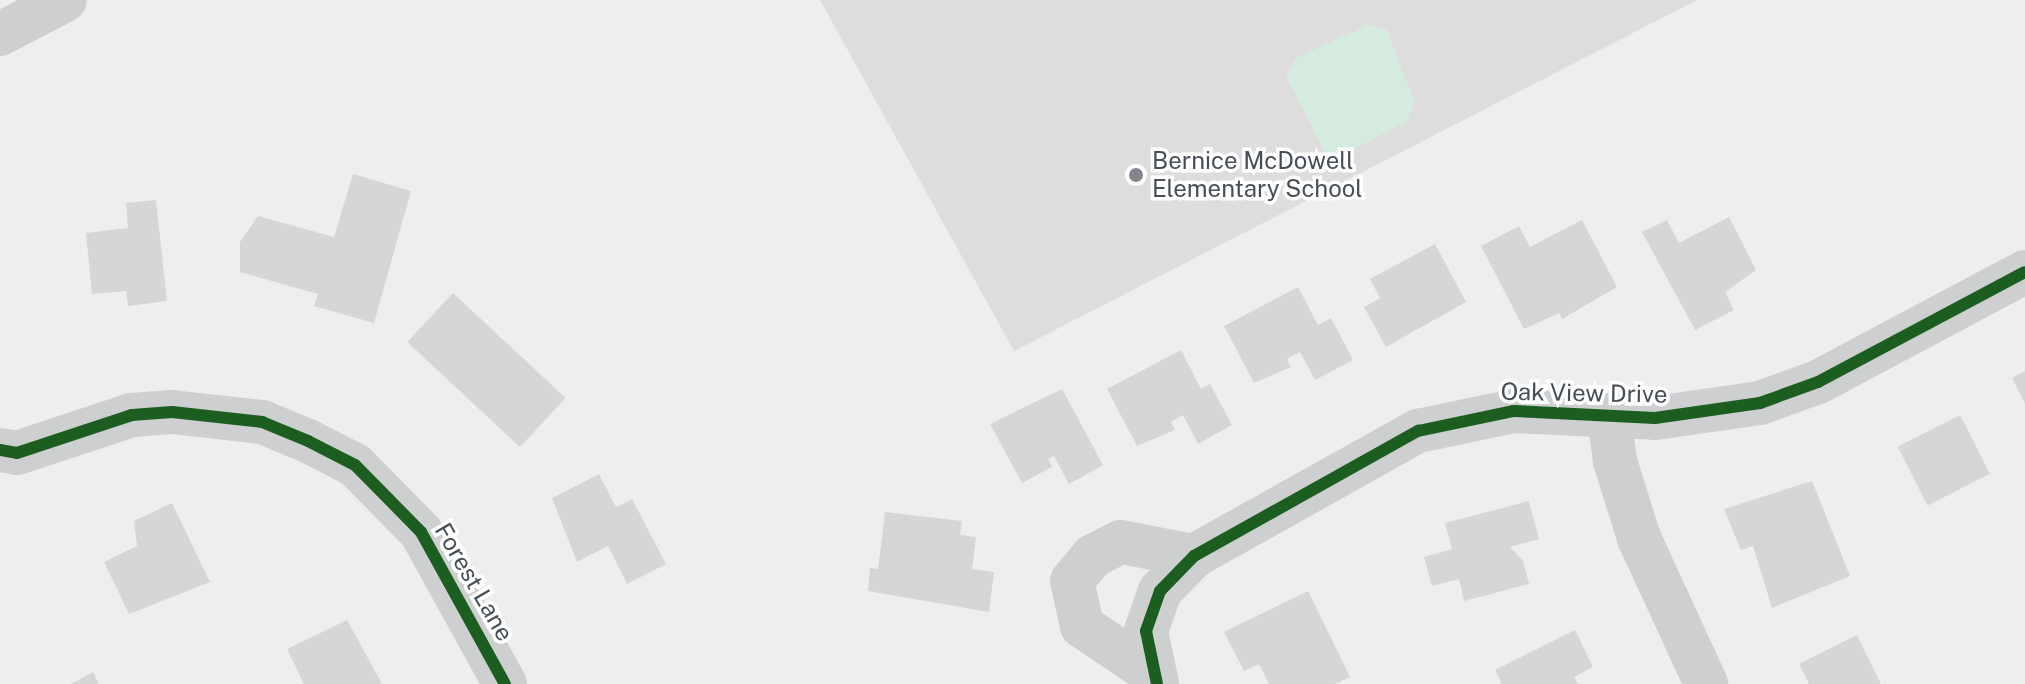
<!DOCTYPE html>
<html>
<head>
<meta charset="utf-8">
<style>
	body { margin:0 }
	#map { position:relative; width:2025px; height:684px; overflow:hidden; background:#efeeee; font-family:"Public Sans",sans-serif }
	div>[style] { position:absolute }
	.education>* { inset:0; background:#ddd }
	.green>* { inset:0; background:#d5ebe0 }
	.building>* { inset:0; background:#d6d6d8; transform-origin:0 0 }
	.minor>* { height:44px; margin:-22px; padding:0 22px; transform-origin:22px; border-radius:22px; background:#cdcfd1 }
	.cycleway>* { height:12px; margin:-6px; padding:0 6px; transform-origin:6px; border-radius:6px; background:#1b5e20 }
	.dots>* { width:22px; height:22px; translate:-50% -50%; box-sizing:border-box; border:4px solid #fff; border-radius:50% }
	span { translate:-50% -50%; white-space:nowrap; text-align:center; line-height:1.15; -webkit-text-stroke:7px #fff; paint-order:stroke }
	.poi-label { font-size:24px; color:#474e58 }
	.left { translate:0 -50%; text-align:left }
	.street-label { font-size:24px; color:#474e58 }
</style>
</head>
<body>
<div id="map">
	<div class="education">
		<div style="clip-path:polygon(820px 0,1697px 0,1014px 351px)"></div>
	</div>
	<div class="green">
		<div style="clip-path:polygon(1368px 25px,1387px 30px,1415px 103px,1408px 120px,1330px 163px,1286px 76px,1296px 58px)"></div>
	</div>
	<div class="building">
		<div style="clip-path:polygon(353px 174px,411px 191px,374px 323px,314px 306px,318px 294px,240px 272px,240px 242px,258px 216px,334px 237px)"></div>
		<div style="clip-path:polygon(156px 200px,167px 301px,128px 306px,126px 291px,92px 294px,86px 233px,128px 228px,126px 203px)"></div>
		<div style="clip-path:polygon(1729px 217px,1756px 270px,1725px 292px,1734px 310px,1695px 330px,1642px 232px,1667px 220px,1679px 243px)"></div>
		<div style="clip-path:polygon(1582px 220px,1617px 287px,1562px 319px,1559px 313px,1524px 329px,1481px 246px,1519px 226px,1530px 247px)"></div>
		<div style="clip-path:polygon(1435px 244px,1466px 302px,1386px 347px,1364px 307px,1380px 298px,1370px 279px)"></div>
		<div style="clip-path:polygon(1298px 287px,1318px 325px,1331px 318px,1353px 360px,1315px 380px,1300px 352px,1287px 359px,1291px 367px,1254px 383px,1224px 326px)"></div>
		<div style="left:453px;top:293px;width:154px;height:67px;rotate:43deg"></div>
		<div style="clip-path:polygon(1181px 350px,1201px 389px,1210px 384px,1232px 425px,1198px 444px,1183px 415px,1171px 422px,1175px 430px,1137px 446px,1107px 389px)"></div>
		<div style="clip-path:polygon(2025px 371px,2025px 404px,2012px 378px)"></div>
		<div style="clip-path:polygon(1062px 389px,1103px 465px,1069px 484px,1054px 456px,1048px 459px,1052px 467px,1022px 483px,990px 424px)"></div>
		<div style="left:1960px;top:415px;width:66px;height:70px;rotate:63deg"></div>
		<div style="clip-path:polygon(599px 474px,616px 507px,632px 499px,666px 564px,627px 584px,608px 546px,577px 562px,552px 498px)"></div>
		<div style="clip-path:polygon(1812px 481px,1850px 576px,1772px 608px,1753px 546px,1741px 550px,1724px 509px)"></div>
		<div style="clip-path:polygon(1529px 501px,1539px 539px,1510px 547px,1523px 561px,1529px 584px,1464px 601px,1459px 579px,1432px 586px,1424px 557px,1452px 549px,1445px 523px)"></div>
		<div style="clip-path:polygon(172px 503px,210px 582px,129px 614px,104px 562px,137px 546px,134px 521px)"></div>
		<div style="clip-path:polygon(885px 512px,962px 521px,960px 535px,976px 537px,972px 569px,994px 572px,989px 612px,868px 591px,870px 568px,878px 569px)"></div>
		<div style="clip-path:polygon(1308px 591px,1350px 677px,1335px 684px,1269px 684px,1259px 664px,1244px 671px,1224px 632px)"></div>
		<div style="clip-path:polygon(347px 620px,382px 684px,304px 684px,287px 649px)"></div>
		<div style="clip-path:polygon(1575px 630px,1593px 667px,1574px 677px,1578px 684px,1502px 684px,1495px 670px)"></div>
		<div style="clip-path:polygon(1857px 635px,1881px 684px,1809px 684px,1799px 664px)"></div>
		<div style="clip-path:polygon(93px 672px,99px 684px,71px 684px)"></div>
	</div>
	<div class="minor">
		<div style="left:0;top:34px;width:73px;rotate:-27.6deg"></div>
		<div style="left:1609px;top:415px;width:46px;rotate:82.6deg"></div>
		<div style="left:1615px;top:461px;width:81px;rotate:72.7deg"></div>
		<div style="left:1639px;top:538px;width:161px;rotate:65.3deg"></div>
		<div style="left:0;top:450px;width:17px;rotate:10deg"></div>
		<div style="left:17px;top:453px;width:121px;rotate:-18.3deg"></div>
		<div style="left:132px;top:415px;width:40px;rotate:-4.3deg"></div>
		<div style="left:172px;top:412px;width:91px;rotate:6.3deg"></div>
		<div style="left:262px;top:422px;width:50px;rotate:22.4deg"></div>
		<div style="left:308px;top:441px;width:53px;rotate:27.1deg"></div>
		<div style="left:355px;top:465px;width:94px;rotate:45.4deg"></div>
		<div style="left:421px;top:532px;width:174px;rotate:61.1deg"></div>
		<div style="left:1153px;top:674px;width:86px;rotate:-145.9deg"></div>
		<div style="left:1082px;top:626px;width:46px;rotate:-102.5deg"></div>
		<div style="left:1072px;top:581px;width:33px;rotate:-50deg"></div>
		<div style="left:1093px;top:556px;width:31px;rotate:-27deg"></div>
		<div style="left:1121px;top:542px;width:74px;rotate:10.9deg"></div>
		<div style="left:1157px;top:684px;width:54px;rotate:-101.7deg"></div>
		<div style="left:1146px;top:631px;width:42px;rotate:-70.7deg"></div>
		<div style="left:1160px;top:591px;width:49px;rotate:-45.8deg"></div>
		<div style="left:1194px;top:556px;width:257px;rotate:-29.2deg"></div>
		<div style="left:1418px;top:431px;width:98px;rotate:-11.8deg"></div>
		<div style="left:1514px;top:411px;width:141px;rotate:2.8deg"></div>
		<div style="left:1655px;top:418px;width:106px;rotate:-8.1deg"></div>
		<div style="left:1760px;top:403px;width:62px;rotate:-19.9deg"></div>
		<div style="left:1818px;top:382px;width:234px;rotate:-28deg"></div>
	</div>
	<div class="cycleway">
		<div style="left:0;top:450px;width:17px;rotate:10deg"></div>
		<div style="left:17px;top:453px;width:121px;rotate:-18.3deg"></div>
		<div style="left:132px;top:415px;width:40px;rotate:-4.3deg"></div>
		<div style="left:172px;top:412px;width:91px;rotate:6.3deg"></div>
		<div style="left:262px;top:422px;width:50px;rotate:22.4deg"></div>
		<div style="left:308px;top:441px;width:53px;rotate:27.1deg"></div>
		<div style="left:355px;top:465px;width:94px;rotate:45.4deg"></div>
		<div style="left:421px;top:532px;width:174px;rotate:61.1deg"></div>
		<div style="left:1157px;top:684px;width:54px;rotate:-101.7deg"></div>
		<div style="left:1146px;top:631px;width:42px;rotate:-70.7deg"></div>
		<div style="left:1160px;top:591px;width:49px;rotate:-45.8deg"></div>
		<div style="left:1194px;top:556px;width:257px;rotate:-29.2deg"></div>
		<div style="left:1418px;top:431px;width:98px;rotate:-11.8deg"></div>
		<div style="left:1514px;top:411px;width:141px;rotate:2.8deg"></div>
		<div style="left:1655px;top:418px;width:106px;rotate:-8.1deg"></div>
		<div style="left:1760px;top:403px;width:62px;rotate:-19.9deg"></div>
		<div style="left:1818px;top:382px;width:234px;rotate:-28deg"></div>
	</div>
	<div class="dots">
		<div style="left:1136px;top:175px;background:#82868c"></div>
	</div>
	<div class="poi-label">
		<span class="left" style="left:1152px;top:175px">Bernice McDowell<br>Elementary School</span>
	</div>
	<div class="street-label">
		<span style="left:1584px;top:393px;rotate:1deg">Oak View Drive</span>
		<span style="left:474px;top:582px;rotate:60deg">Forest Lane</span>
	</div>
</div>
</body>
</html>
